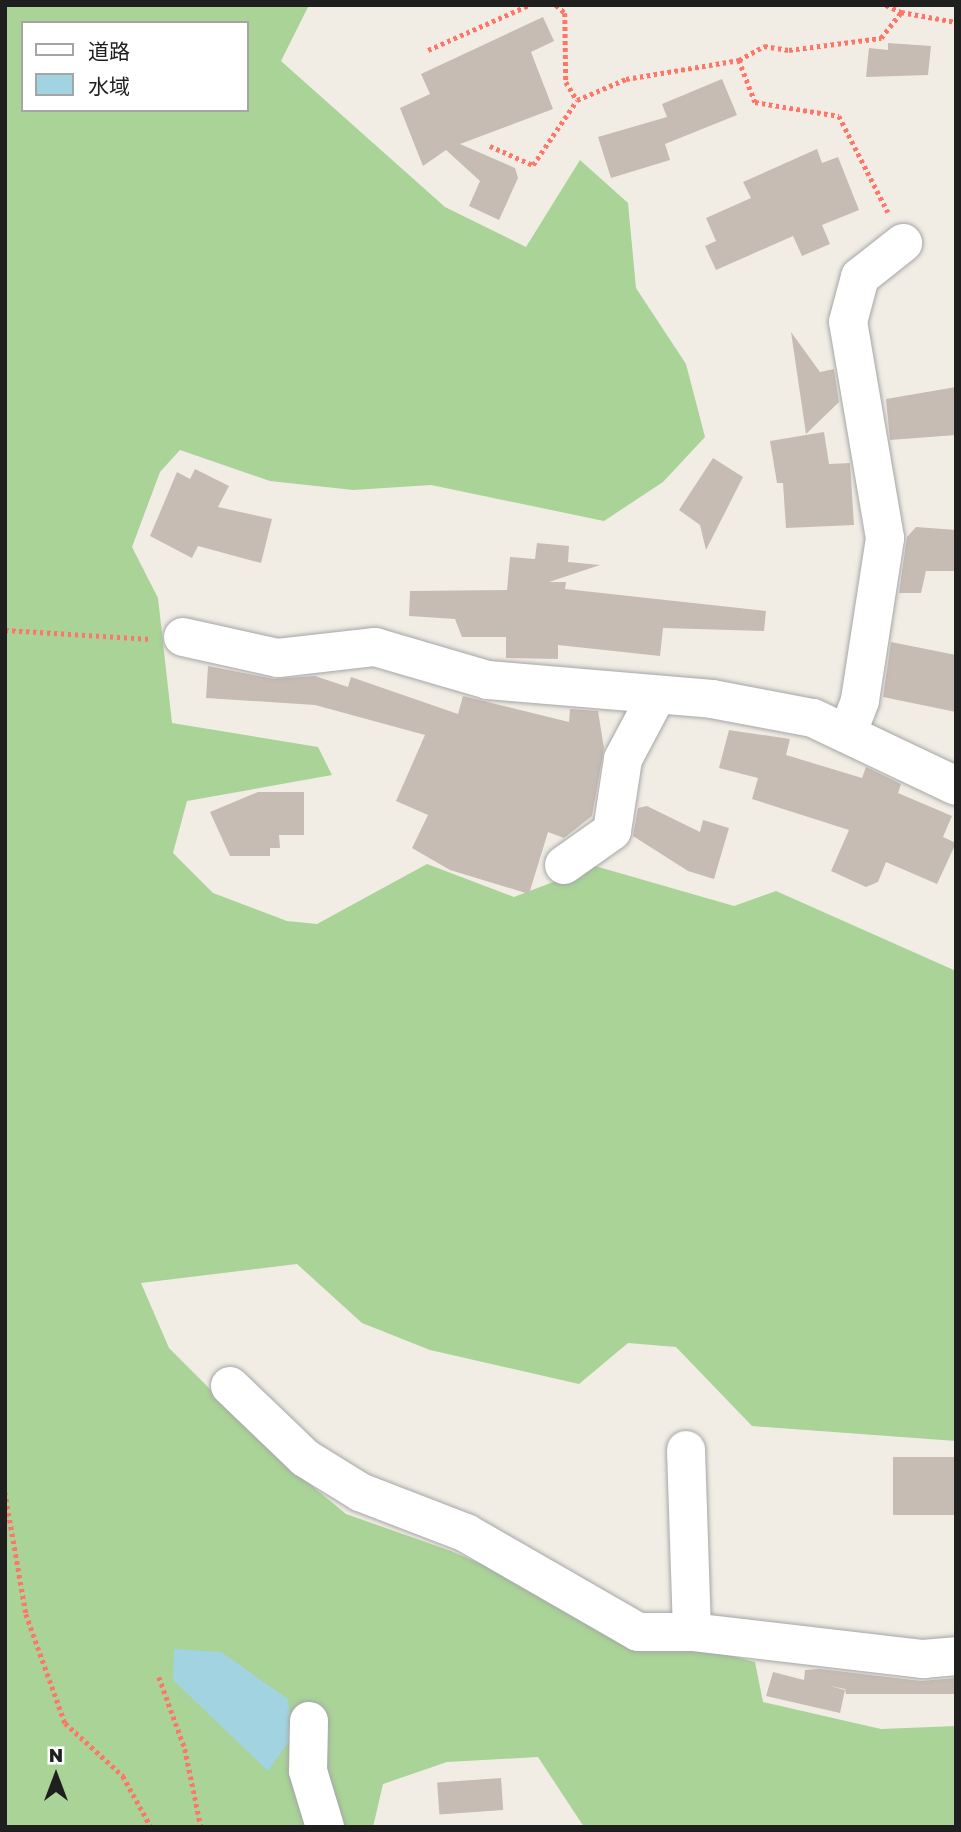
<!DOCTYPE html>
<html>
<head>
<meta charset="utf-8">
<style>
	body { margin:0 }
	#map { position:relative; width:961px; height:1832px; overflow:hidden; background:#f1ede5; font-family:"Golos Text","Noto Sans JP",sans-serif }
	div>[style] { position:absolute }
	.forest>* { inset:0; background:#a9d397 }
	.water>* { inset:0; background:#a2d3e1 }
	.building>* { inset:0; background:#c6bcb4; transform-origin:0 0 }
	.path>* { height:4.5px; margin-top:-2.25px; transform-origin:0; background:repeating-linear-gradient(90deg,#ff7668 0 3.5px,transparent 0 7px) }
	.roads { filter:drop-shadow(0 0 2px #a6a6a6) drop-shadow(0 0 2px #a6a6a6) }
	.minor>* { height:38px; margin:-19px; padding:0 19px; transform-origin:19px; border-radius:19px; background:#fff }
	span { translate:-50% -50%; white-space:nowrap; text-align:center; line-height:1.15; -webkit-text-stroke:5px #fff; paint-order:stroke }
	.frame { position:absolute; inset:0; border:7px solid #1f1f1f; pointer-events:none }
	.legend { position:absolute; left:21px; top:21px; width:228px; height:91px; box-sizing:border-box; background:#fff; border:2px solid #a5a5a5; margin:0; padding:9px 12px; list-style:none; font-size:21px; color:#1f1f1f }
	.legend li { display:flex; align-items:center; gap:14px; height:35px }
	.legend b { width:35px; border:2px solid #a5a5a5 }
	.north { position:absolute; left:21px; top:1741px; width:70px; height:70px; -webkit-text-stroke:5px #fff; paint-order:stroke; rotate:0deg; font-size:19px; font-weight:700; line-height:28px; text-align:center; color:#1f1f1f }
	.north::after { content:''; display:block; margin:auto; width:24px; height:32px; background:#1f1f1f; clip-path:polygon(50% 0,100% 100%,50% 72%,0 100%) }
</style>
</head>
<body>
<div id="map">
	<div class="forest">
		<div style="clip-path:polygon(evenodd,5px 5px,309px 5px,281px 61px,445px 207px,526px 247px,580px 160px,628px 203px,636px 288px,686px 364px,705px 437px,663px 482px,604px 521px,431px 485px,353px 490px,270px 481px,180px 450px,160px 472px,132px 547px,158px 598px,172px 723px,318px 747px,332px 775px,187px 801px,173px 853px,213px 893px,287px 921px,317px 924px,427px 864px,514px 897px,595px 866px,734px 906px,776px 891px,956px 971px,956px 1441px,752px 1426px,676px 1347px,628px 1343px,579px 1384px,430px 1350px,362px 1323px,297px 1264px,141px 1283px,169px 1348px,283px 1462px,346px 1514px,451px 1551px,638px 1632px,755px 1662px,763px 1702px,881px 1729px,956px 1726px,956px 1827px,584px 1827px,538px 1757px,447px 1762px,383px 1784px,373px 1827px,5px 1827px,5px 5px,23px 23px,247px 23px,247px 110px,23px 110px,23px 23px)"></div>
	</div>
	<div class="water">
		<div style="clip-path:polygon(174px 1649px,221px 1652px,288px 1699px,292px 1737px,268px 1771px,173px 1680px)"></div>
	</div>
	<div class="building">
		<div style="clip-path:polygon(543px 17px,554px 41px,531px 52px,553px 109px,460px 144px,515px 168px,518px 178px,499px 220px,469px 206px,480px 181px,446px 150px,423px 166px,400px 108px,430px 94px,421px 74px)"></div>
		<div style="clip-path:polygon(888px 43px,931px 46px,928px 75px,866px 77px,869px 48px,888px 50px)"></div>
		<div style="clip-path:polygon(722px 79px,737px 115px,665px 144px,670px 160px,611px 178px,598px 137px,667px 117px,662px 104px)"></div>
		<div style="clip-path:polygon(817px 149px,822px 163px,838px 157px,859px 210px,822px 225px,830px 244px,802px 256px,793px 236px,716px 270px,705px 246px,716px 241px,706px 218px,751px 198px,743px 182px)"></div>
		<div style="clip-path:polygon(791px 332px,820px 372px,834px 369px,839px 402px,806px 434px)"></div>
		<div style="clip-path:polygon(956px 387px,956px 435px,890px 440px,886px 399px)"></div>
		<div style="clip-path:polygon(824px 432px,829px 464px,850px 463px,854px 525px,786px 528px,783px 483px,777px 483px,770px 441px)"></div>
		<div style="clip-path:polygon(713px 458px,743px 477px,706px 550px,700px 525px,679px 510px)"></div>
		<div style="clip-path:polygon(195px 469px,229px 486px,218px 507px,272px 519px,261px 563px,198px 546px,192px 558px,150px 536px,177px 472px,190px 479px)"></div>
		<div style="clip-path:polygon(916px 527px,956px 530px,956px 571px,926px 571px,921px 593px,899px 593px,907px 537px)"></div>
		<div style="clip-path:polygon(537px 543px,569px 546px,568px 562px,600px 565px,549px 582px,566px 582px,565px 589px,766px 611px,764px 631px,663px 628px,660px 656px,558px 645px,558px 659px,506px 658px,506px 637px,462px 637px,455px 619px,409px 616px,410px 591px,507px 590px,510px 557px,535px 559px)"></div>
		<div style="clip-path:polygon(891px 642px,956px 655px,956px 712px,883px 697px)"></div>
		<div style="clip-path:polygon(208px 666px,274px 679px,315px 676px,348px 687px,351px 677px,458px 714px,463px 696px,569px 722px,570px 709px,598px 711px,604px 748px,592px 816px,564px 838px,548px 832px,529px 894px,450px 870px,412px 848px,428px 815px,396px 801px,425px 735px,315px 705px,206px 698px)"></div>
		<div style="clip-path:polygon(729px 730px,790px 739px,786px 755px,862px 778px,866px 767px,901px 784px,898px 793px,952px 816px,943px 837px,956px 843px,937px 884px,886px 862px,878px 882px,866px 887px,831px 871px,849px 830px,752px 799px,758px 778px,719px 768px)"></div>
		<div style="clip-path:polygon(258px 792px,304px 792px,304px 835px,279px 835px,280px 848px,270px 848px,270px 856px,230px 856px,210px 812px)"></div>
		<div style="clip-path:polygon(647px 806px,700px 832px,703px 820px,729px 828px,714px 879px,688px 871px,633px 836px,638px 808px)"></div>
		<div style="left:956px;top:1457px;width:58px;height:63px;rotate:90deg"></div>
		<div style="clip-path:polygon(820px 1669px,921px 1681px,956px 1678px,956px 1694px,846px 1694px,845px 1689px,830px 1686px,845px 1690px,840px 1713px,766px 1696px,773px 1672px,804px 1680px,805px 1670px)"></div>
		<div style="left:501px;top:1778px;width:32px;height:64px;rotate:86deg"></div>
	</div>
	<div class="path">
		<div style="left:556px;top:5px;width:12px;rotate:42deg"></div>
		<div style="left:565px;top:13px;width:69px;rotate:89.2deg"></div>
		<div style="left:566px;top:82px;width:21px;rotate:59deg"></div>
		<div style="left:577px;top:100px;width:53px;rotate:-23.2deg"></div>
		<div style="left:626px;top:79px;width:115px;rotate:-9.5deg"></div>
		<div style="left:886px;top:5px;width:17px;rotate:25deg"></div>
		<div style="left:428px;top:50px;width:111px;rotate:-24deg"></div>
		<div style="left:739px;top:60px;width:45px;rotate:69.1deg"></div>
		<div style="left:755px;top:102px;width:85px;rotate:9.5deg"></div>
		<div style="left:839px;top:116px;width:108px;rotate:63deg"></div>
		<div style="left:739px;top:60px;width:29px;rotate:-29deg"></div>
		<div style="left:764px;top:46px;width:25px;rotate:9deg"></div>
		<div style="left:789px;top:50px;width:93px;rotate:-7.4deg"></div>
		<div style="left:881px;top:38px;width:33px;rotate:-52deg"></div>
		<div style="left:901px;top:12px;width:56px;rotate:10.3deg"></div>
		<div style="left:490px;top:146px;width:47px;rotate:23.8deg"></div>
		<div style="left:533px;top:165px;width:78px;rotate:-55.9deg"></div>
		<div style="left:5px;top:630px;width:146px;rotate:3.5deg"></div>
		<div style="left:5px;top:1492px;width:124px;rotate:80.2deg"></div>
		<div style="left:26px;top:1614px;width:116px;rotate:70.3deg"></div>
		<div style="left:65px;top:1723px;width:79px;rotate:42.4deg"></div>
		<div style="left:123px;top:1776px;width:58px;rotate:61.2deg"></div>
		<div style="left:159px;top:1677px;width:77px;rotate:70.1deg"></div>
		<div style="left:185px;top:1749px;width:80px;rotate:78.4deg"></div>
	</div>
	<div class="roads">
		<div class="minor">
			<div style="left:183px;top:637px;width:97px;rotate:12.5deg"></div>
			<div style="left:278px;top:658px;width:98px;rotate:-6.5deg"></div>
			<div style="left:375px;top:647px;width:118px;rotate:16.3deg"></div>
			<div style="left:488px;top:680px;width:225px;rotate:4.8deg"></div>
			<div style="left:712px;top:699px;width:103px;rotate:10.7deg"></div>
			<div style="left:813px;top:718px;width:158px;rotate:25.4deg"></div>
			<div style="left:848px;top:732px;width:34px;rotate:-69deg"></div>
			<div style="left:860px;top:700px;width:164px;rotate:-81.2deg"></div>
			<div style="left:885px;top:538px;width:219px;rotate:-99.7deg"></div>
			<div style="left:848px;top:322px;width:47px;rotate:-75.1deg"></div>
			<div style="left:860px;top:277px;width:55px;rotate:-38.3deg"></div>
			<div style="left:564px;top:865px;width:59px;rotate:-35.3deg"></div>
			<div style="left:612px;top:831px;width:73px;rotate:-81.3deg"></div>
			<div style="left:623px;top:759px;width:70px;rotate:-62deg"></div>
			<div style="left:230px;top:1386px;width:104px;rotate:43.8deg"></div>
			<div style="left:305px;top:1458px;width:65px;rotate:31.7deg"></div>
			<div style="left:360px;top:1492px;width:114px;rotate:21.1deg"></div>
			<div style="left:466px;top:1533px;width:198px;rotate:29.9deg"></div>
			<div style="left:638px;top:1632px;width:54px"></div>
			<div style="left:692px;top:1632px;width:233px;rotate:6.7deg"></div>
			<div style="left:923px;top:1659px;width:33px;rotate:-5deg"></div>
			<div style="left:686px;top:1450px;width:182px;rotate:88.1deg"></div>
			<div style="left:309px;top:1721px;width:50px;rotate:91.1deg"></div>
			<div style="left:308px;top:1771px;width:59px;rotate:73.1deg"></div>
		</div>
	</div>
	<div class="frame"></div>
	<ul class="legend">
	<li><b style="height:9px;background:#fff"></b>道路</li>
	<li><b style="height:19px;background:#a2d3e1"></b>水域</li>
	</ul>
	<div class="north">N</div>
</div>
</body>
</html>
